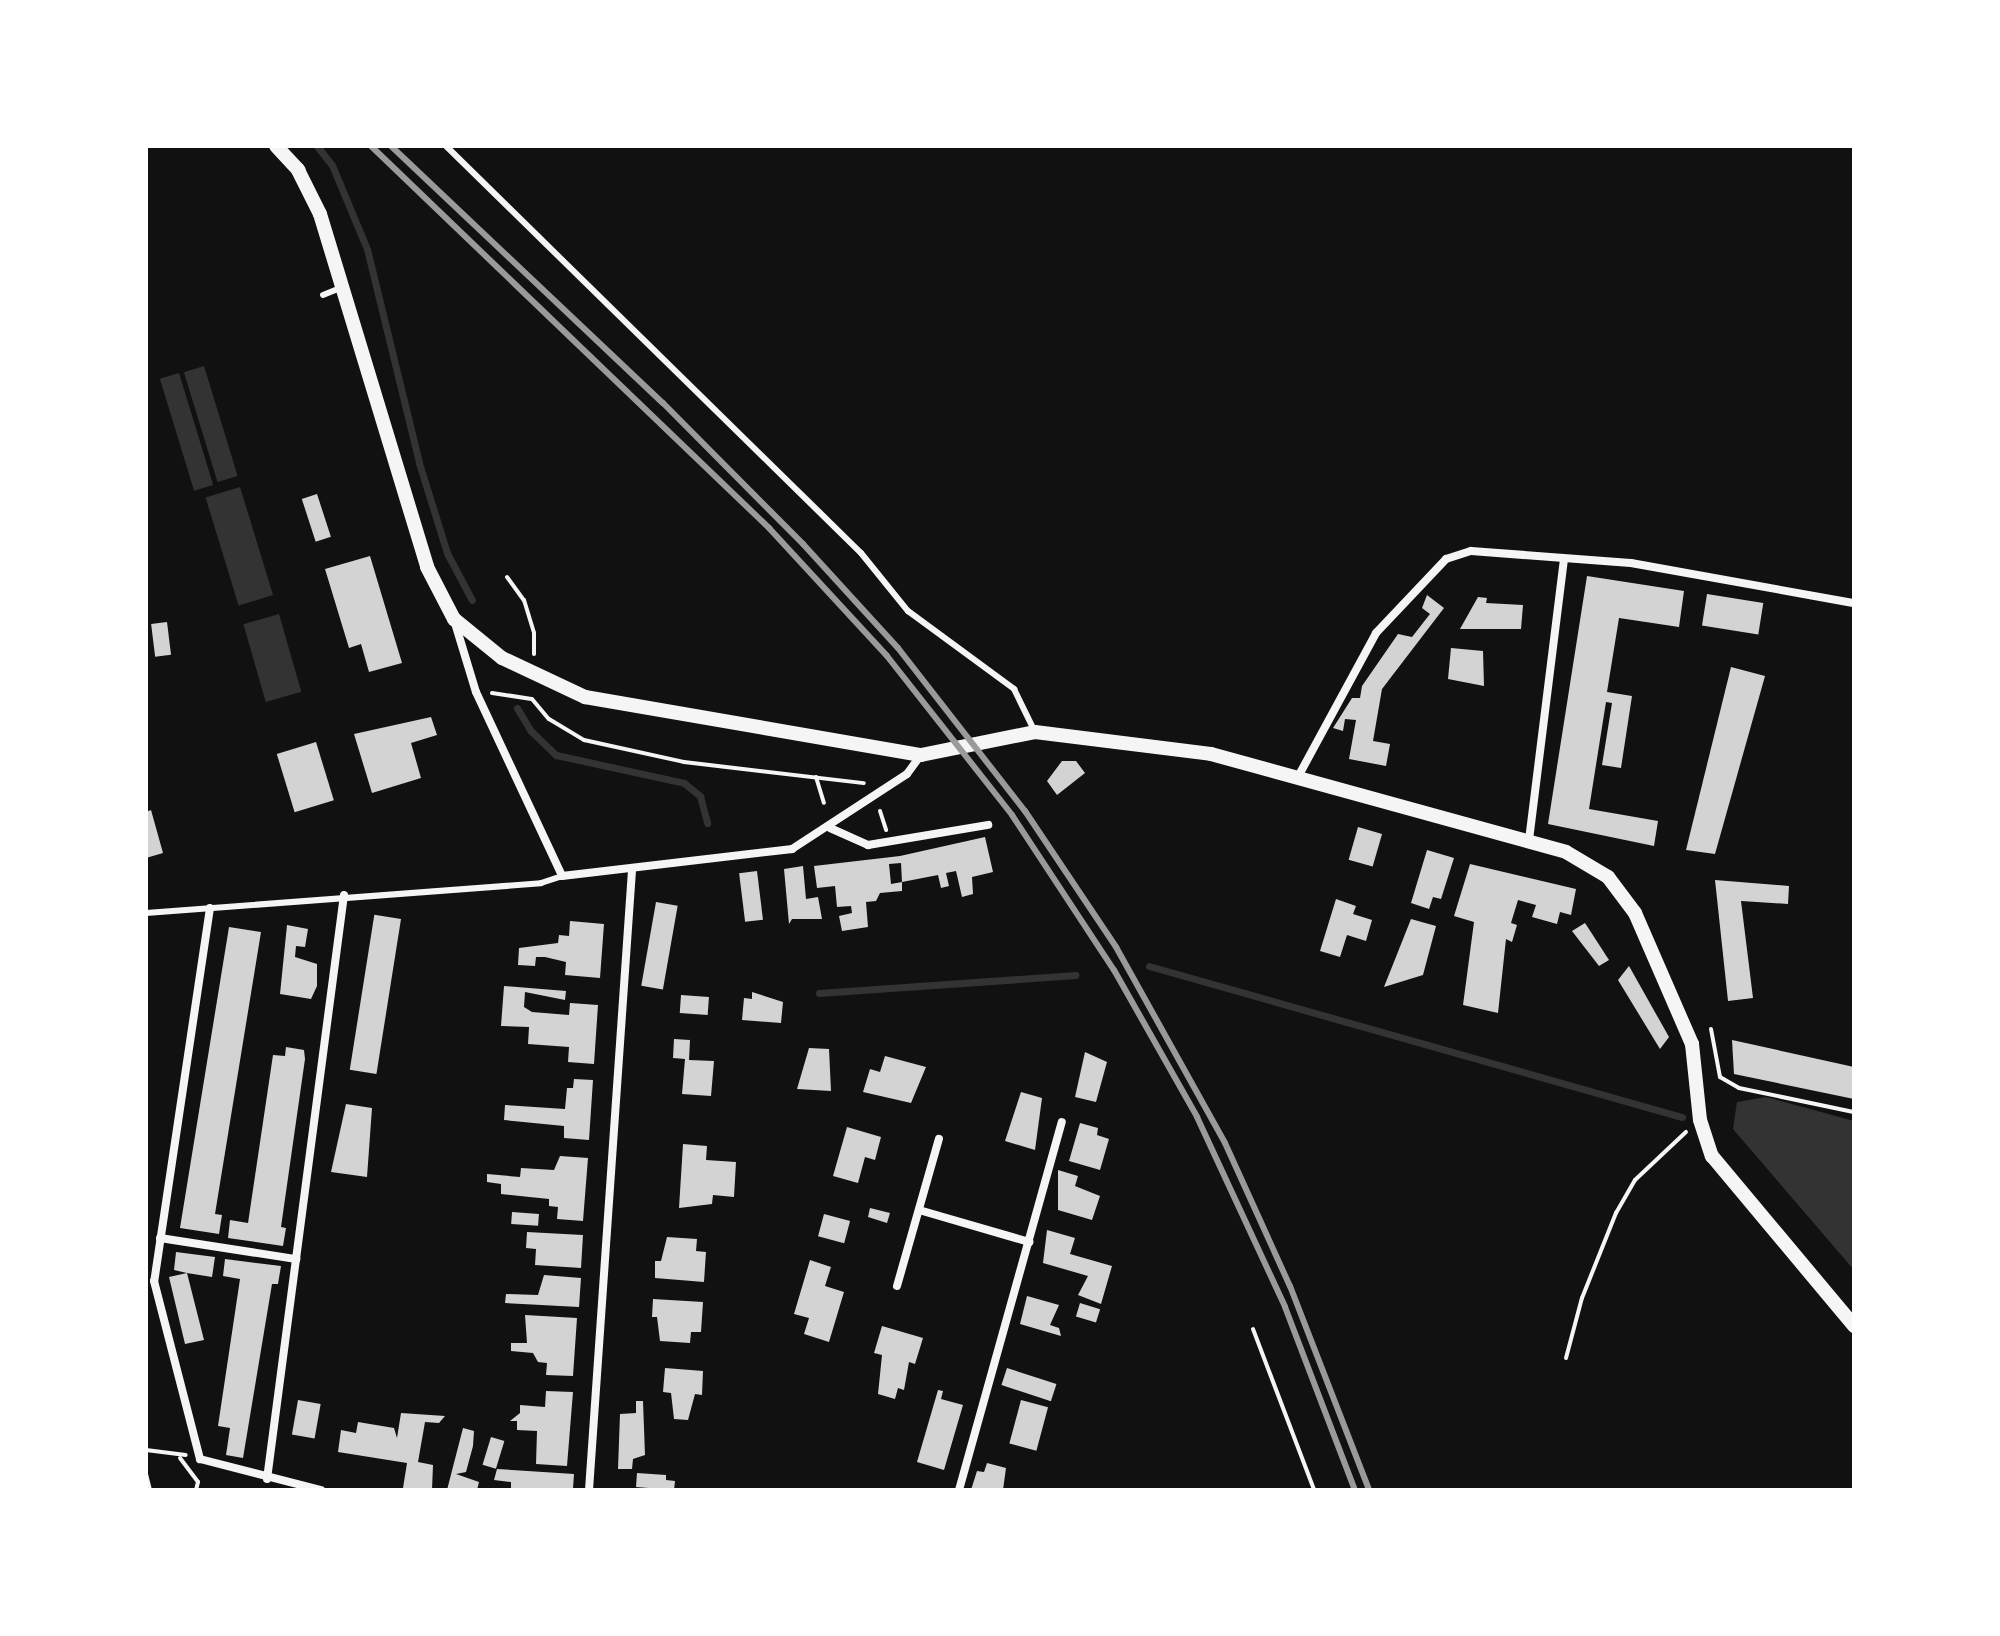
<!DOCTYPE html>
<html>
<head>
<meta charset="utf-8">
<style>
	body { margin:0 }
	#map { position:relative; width:2000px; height:1636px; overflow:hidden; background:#111; font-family:"Archivo Narrow",sans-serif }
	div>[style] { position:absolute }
	.water>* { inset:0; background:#333; transform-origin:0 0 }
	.stream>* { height:7px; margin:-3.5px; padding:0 3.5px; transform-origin:3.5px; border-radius:3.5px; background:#333 }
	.building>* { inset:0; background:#d3d3d3; transform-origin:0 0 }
	.path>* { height:4px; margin:-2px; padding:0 2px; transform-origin:2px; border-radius:2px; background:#f5f5f5 }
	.service>* { height:6px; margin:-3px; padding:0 3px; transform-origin:3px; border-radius:3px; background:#f5f5f5 }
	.minor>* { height:8px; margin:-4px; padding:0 4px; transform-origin:4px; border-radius:4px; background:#f5f5f5 }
	.tertiary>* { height:14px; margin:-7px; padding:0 7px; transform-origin:7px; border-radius:7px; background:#f5f5f5 }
	.rail>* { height:6px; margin:-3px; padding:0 3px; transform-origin:3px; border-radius:3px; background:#9a9a9a }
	span { translate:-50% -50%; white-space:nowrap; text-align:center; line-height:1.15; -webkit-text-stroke:8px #fff; paint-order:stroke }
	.frame { position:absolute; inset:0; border:148px solid #fff; pointer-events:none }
</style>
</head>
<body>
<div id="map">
	<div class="water">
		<div style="left:204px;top:366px;width:115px;height:21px;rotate:73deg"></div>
		<div style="left:179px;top:373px;width:117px;height:20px;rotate:73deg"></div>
		<div style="left:240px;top:487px;width:113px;height:36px;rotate:73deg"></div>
		<div style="left:279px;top:614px;width:81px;height:37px;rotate:74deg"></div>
		<div style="clip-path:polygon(1766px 1097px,1854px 1121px,1854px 1270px,1733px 1129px,1737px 1102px)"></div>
	</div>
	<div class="stream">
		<div style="left:317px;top:146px;width:24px;rotate:52deg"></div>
		<div style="left:332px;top:165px;width:91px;rotate:67.4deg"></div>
		<div style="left:367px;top:249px;width:220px;rotate:76.3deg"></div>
		<div style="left:419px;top:463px;width:94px;rotate:72.7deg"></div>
		<div style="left:447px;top:553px;width:53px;rotate:62deg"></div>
		<div style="left:517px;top:708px;width:26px;rotate:59deg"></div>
		<div style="left:530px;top:730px;width:36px;rotate:44deg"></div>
		<div style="left:556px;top:755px;width:131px;rotate:12.3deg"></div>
		<div style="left:684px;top:783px;width:21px;rotate:39deg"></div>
		<div style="left:700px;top:796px;width:28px;rotate:75deg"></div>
		<div style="left:1149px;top:966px;width:554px;rotate:15.82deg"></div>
		<div style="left:819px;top:993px;width:257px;rotate:-4deg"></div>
	</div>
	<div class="building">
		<div style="left:317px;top:494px;width:45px;height:16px;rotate:72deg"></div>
		<div style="clip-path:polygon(370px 556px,402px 663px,369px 672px,361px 644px,349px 648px,325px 569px)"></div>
		<div style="clip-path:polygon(1587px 576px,1684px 591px,1679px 627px,1619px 618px,1607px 692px,1632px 696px,1621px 768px,1602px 765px,1612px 703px,1606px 702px,1589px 809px,1658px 821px,1654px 846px,1548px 824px)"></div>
		<div style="left:1707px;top:594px;width:57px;height:32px;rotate:9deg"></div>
		<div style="clip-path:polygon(1427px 595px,1444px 608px,1382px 689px,1373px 741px,1390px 744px,1386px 766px,1349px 759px,1356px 720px,1345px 719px,1343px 731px,1333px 728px,1352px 698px,1360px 698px,1362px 686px,1398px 634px,1412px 637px,1430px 614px,1422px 608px)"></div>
		<div style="clip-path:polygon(1478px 597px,1487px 598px,1486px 603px,1523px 605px,1521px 629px,1460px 629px)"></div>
		<div style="left:167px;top:622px;width:33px;height:16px;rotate:83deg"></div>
		<div style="clip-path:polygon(1451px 648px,1483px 651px,1484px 686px,1448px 679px)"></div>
		<div style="clip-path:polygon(1731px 667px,1765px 676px,1715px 854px,1686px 850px)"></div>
		<div style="clip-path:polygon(431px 717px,437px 735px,411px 743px,421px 778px,372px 793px,354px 734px)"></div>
		<div style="left:316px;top:742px;width:61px;height:41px;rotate:73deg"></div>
		<div style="clip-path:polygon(1062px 761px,1076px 761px,1085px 773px,1057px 795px,1047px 781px)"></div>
		<div style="clip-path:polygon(151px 810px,163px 853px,146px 858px,146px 812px)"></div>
		<div style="left:1358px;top:827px;width:25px;height:34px;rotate:16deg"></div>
		<div style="clip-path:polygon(985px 837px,993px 872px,972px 877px,973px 894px,962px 897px,956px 871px,946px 873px,949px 886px,941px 888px,938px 875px,902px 882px,901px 863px,889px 864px,891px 884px,902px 882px,902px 891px,880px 893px,876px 901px,866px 902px,868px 927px,842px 931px,839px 916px,852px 913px,851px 906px,837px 907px,835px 886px,817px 888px,814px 866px,900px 856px)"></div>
		<div style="clip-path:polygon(1427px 850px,1454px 858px,1441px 899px,1433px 897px,1429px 909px,1411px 903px)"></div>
		<div style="clip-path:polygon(1470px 864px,1576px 889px,1571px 915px,1560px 912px,1557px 924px,1532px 917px,1536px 905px,1518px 900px,1511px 923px,1517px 925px,1512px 942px,1506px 939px,1498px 1013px,1463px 1005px,1474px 922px,1454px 916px)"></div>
		<div style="clip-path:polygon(803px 866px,806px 899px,818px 897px,822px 919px,792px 919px,789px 924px,784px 869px)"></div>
		<div style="left:757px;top:871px;width:49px;height:18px;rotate:83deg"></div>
		<div style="clip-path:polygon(1715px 880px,1789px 886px,1788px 904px,1741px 901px,1753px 998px,1728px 1001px)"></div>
		<div style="clip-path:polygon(1336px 899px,1356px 906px,1353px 914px,1372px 920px,1366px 941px,1347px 935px,1340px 957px,1320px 951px)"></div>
		<div style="left:656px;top:902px;width:22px;height:85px;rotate:10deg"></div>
		<div style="left:401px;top:919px;width:157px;height:27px;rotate:99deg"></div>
		<div style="clip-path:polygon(1411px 919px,1436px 926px,1423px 975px,1384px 987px)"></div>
		<div style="clip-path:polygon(570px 921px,604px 924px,600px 978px,565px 975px,566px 962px,545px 957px,536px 957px,535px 966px,518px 965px,519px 948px,558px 943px,559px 935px,569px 936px)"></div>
		<div style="clip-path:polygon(1585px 923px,1609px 960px,1599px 966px,1572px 931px)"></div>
		<div style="clip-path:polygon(287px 925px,308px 929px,305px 947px,296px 946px,295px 957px,317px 964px,317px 986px,311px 999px,280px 994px)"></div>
		<div style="clip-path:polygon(229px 927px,261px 932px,215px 1214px,222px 1215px,219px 1234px,180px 1228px)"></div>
		<div style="clip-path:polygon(1629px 966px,1669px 1037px,1660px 1049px,1618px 980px)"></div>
		<div style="clip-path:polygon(504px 986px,566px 991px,565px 1000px,525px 992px,524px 1007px,532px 1012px,569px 1015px,570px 1003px,598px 1005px,594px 1064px,568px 1062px,569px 1047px,528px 1044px,529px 1027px,501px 1026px)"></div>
		<div style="clip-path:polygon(752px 992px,783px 1002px,781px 1023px,742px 1020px,744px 998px,752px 999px)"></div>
		<div style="left:681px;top:995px;width:28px;height:18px;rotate:4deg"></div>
		<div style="clip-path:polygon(674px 1039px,690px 1040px,689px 1060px,714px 1061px,711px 1096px,682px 1094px,685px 1059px,673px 1058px)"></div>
		<div style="clip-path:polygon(1732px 1040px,1854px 1067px,1854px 1099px,1734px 1074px)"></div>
		<div style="clip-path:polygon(286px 1047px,304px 1050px,305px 1059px,281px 1227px,286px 1228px,283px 1246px,228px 1238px,230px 1220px,248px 1223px,273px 1055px,285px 1056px)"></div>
		<div style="clip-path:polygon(809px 1048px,829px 1049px,831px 1091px,797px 1089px)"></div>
		<div style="clip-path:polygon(1085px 1052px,1107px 1062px,1096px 1102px,1075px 1097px)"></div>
		<div style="clip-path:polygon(885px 1056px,926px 1067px,911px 1103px,863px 1092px,870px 1069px,880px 1072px)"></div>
		<div style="clip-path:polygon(574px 1079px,593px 1080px,589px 1140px,564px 1138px,564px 1126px,504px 1120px,505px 1105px,565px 1109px,567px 1088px,573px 1088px)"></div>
		<div style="clip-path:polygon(1021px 1092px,1042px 1098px,1035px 1150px,1005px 1141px)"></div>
		<div style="clip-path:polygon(346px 1104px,372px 1108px,367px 1177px,331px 1172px)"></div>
		<div style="clip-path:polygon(1080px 1123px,1098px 1128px,1097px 1135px,1109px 1139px,1100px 1170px,1069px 1161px)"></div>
		<div style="clip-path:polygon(847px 1127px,881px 1137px,875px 1160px,865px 1157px,858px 1183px,833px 1176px)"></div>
		<div style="clip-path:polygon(683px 1144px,707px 1146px,706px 1160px,736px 1162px,734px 1197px,713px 1195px,712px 1204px,679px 1208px)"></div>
		<div style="clip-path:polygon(560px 1156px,588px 1158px,583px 1221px,557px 1219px,558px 1207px,549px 1206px,549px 1199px,501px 1194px,501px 1184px,487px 1182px,487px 1174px,520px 1177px,521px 1168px,554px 1170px)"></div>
		<div style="clip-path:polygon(1058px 1170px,1078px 1176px,1075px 1186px,1100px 1196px,1092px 1220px,1058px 1210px)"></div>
		<div style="clip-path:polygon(870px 1208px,890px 1213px,887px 1223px,868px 1217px)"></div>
		<div style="left:512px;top:1212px;width:27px;height:12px;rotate:4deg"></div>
		<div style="left:824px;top:1214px;width:27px;height:23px;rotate:15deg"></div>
		<div style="clip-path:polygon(1047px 1230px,1075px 1238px,1070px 1254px,1112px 1266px,1101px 1304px,1078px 1295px,1088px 1276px,1043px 1263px)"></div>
		<div style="clip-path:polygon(527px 1232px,583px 1235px,581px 1268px,535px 1265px,536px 1249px,526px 1248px)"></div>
		<div style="clip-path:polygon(667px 1237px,697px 1239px,696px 1251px,706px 1252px,704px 1282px,655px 1278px,655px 1261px,661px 1261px)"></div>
		<div style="clip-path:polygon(176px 1252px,215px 1257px,212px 1277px,187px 1273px,204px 1340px,185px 1344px,169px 1277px,187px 1273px,174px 1270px)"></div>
		<div style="clip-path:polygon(225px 1259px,281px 1266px,278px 1284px,272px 1284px,243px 1458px,226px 1455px,230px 1428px,218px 1426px,240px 1279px,223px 1276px)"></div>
		<div style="clip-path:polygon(810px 1260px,831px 1267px,825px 1286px,844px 1292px,829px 1342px,804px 1334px,809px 1318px,794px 1314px)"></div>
		<div style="clip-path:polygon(544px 1275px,581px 1278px,579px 1307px,505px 1303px,506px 1294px,538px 1295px)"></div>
		<div style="clip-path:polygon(1027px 1296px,1059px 1305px,1050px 1325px,1059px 1328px,1061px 1336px,1020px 1324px)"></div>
		<div style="clip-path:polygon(653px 1299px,703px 1302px,701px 1332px,691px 1332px,690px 1343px,660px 1341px,657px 1317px,652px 1317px)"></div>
		<div style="left:1080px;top:1303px;width:21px;height:14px;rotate:17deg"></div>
		<div style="clip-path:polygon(525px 1315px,577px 1318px,573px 1376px,546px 1375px,547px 1363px,538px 1362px,533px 1353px,511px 1351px,511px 1343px,527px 1343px)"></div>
		<div style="clip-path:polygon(882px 1326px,923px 1338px,915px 1364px,909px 1362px,904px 1390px,898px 1388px,895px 1399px,878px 1394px,882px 1355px,874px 1353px)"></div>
		<div style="clip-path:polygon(665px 1368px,703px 1371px,702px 1395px,695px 1394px,688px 1420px,674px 1419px,671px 1393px,663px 1392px)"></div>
		<div style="left:1007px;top:1368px;width:52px;height:18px;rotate:18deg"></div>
		<div style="clip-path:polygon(938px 1390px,943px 1391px,941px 1399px,963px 1405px,944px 1470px,917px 1462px)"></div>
		<div style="clip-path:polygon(546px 1391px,573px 1392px,567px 1466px,536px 1464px,537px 1431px,517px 1430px,517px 1421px,510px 1421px,520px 1413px,520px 1405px,545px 1407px)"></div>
		<div style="left:298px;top:1400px;width:23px;height:35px;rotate:10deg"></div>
		<div style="left:1021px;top:1400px;width:28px;height:45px;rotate:15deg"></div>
		<div style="clip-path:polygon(636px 1401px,643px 1401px,645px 1455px,633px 1459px,632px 1469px,618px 1469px,620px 1414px,636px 1413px)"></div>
		<div style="clip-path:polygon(401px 1413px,445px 1416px,439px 1423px,425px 1422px,418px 1462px,433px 1465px,432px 1490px,403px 1488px,407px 1463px,338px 1452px,341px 1430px,356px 1433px,358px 1422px,394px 1428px,397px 1438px)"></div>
		<div style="clip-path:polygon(463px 1428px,474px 1431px,473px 1446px,466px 1472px,456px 1474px,479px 1482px,477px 1490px,447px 1490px)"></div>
		<div style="left:491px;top:1437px;width:14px;height:29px;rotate:17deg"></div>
		<div style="clip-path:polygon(987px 1463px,1006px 1468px,1003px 1490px,971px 1490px,977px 1471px,984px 1472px)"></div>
		<div style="clip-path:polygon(497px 1469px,574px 1474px,573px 1489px,511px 1490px,511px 1482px,494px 1480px)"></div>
		<div style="clip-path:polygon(637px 1473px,666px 1475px,666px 1480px,675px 1481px,674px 1490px,636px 1487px)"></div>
	</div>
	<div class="path">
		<div style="left:507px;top:577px;width:29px;rotate:54deg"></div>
		<div style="left:524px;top:600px;width:34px;rotate:73deg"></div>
		<div style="left:534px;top:633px;width:21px;rotate:90deg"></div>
		<div style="left:492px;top:693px;width:40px;rotate:8.5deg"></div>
		<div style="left:532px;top:699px;width:26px;rotate:50deg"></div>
		<div style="left:549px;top:719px;width:41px;rotate:31deg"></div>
		<div style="left:584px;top:740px;width:102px;rotate:12.4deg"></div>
		<div style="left:684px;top:762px;width:181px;rotate:6.7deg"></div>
		<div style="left:816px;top:777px;width:27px;rotate:73deg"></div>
		<div style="left:880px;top:811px;width:20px;rotate:72deg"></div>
		<div style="left:1711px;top:1029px;width:49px;rotate:79.4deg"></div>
		<div style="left:1720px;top:1077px;width:22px;rotate:30deg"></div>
		<div style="left:1739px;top:1088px;width:117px;rotate:11.8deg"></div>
		<div style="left:1253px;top:1329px;width:172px;rotate:69.2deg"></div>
		<div style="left:1566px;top:1358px;width:62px;rotate:-75.1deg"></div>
		<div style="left:1582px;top:1298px;width:92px;rotate:-68.2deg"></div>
		<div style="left:1616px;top:1213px;width:38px;rotate:-60deg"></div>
		<div style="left:1635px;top:1180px;width:70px;rotate:-43.3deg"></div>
		<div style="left:146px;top:1450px;width:40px;rotate:7.1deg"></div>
		<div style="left:180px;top:1458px;width:30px;rotate:53deg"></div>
		<div style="left:198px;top:1482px;width:8px;rotate:104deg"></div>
		<div style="left:146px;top:1474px;width:16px;rotate:76deg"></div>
	</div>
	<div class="service">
		<div style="left:446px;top:146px;width:581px;rotate:44.44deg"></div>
		<div style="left:861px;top:553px;width:75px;rotate:51deg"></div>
		<div style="left:908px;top:611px;width:132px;rotate:36.3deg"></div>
		<div style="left:1014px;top:689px;width:48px;rotate:64deg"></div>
		<div style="left:323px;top:295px;width:22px;rotate:-22deg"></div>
		<div style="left:146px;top:913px;width:396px;rotate:-4.3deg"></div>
		<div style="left:541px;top:883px;width:22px;rotate:-18deg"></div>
	</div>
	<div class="minor">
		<div style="left:455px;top:623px;width:72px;rotate:73.1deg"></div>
		<div style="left:476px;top:692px;width:203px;rotate:64.9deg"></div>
		<div style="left:562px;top:876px;width:232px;rotate:-6.7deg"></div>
		<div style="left:792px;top:849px;width:137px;rotate:-33.1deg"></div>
		<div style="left:907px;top:774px;width:24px;rotate:-54deg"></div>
		<div style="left:1299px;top:775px;width:162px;rotate:-61.5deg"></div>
		<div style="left:1376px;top:633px;width:102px;rotate:-46.6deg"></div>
		<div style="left:1446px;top:559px;width:26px;rotate:-18deg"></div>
		<div style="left:1471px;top:551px;width:160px;rotate:4.3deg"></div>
		<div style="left:1631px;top:563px;width:227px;rotate:10.2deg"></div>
		<div style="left:830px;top:828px;width:42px;rotate:24.1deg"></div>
		<div style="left:868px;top:845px;width:122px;rotate:-9.5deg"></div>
		<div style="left:1529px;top:840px;width:283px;rotate:-82.9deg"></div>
		<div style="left:210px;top:908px;width:377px;rotate:98.5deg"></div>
		<div style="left:154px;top:1281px;width:184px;rotate:75.5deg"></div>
		<div style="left:200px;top:1459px;width:125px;rotate:14.4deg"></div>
		<div style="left:919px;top:1210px;width:115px;rotate:16.2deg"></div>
		<div style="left:160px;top:1238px;width:138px;rotate:8.8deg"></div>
		<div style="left:897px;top:1286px;width:153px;rotate:-74.1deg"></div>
		<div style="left:267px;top:1479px;width:589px;rotate:-82.49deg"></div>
		<div style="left:589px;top:1490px;width:620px;rotate:-86.03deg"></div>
		<div style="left:959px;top:1490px;width:382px;rotate:-74.4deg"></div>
	</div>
	<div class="tertiary">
		<div style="left:276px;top:146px;width:33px;rotate:47deg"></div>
		<div style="left:298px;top:170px;width:49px;rotate:63.4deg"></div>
		<div style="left:320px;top:214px;width:369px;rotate:73.1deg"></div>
		<div style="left:427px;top:567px;width:59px;rotate:62.6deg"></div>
		<div style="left:454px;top:619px;width:62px;rotate:39.1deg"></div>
		<div style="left:502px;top:658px;width:92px;rotate:25.2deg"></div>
		<div style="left:585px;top:697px;width:341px;rotate:9.8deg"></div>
		<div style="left:921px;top:755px;width:116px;rotate:-11.4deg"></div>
		<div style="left:1035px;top:732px;width:177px;rotate:7.1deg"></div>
		<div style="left:1211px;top:754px;width:368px;rotate:15.4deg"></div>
		<div style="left:1566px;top:852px;width:49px;rotate:30.8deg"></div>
		<div style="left:1608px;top:877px;width:45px;rotate:53.1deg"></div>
		<div style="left:1635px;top:913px;width:143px;rotate:66.5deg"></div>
		<div style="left:1692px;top:1044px;width:76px;rotate:84deg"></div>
		<div style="left:1700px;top:1120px;width:38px;rotate:72deg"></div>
		<div style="left:1712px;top:1156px;width:222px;rotate:50.1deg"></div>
	</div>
	<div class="rail">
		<div style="left:371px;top:146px;width:552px;rotate:43.82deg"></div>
		<div style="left:769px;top:528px;width:174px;rotate:47.3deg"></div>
		<div style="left:887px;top:656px;width:202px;rotate:51.8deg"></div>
		<div style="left:1012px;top:815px;width:186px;rotate:56.7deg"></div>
		<div style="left:1114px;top:970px;width:169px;rotate:60.5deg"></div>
		<div style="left:1197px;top:1117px;width:209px;rotate:65.1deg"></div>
		<div style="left:1285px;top:1307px;width:196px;rotate:69.1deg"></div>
		<div style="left:391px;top:146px;width:374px;rotate:43.4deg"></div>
		<div style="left:663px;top:403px;width:199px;rotate:45.2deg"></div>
		<div style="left:803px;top:544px;width:141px;rotate:47.6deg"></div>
		<div style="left:898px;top:648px;width:207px;rotate:52.1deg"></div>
		<div style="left:1025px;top:811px;width:164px;rotate:56.2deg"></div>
		<div style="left:1116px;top:947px;width:224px;rotate:60.9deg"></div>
		<div style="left:1225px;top:1143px;width:157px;rotate:65.6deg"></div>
		<div style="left:1290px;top:1286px;width:219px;rotate:68.8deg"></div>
	</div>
	<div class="frame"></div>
</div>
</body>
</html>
